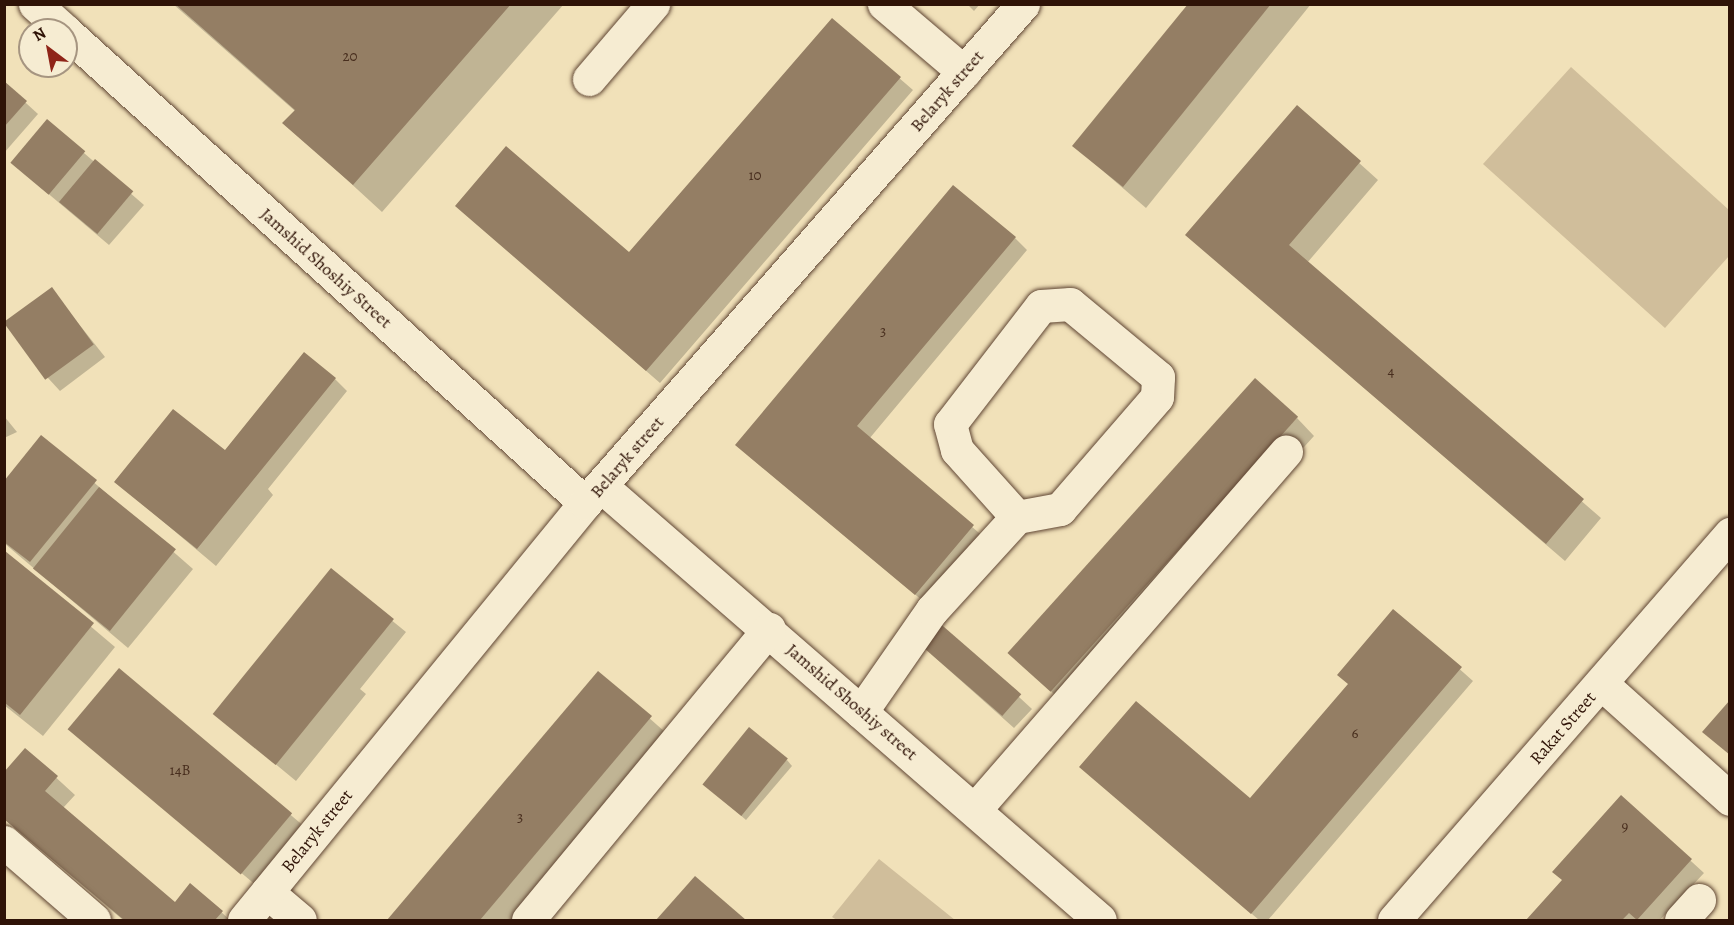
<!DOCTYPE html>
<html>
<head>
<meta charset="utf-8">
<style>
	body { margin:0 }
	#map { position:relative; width:1734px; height:925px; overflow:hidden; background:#f1e1b9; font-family:Alegreya,serif }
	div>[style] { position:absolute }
	.green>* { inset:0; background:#d0be9b }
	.shadow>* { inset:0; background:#0003; transform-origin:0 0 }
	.building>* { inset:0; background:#947e64; transform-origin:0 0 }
	.roads { filter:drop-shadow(0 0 2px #604634) drop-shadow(0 0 2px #604634) }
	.minor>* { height:33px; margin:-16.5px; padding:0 16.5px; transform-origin:16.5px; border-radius:16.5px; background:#f6ecd2 }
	span { translate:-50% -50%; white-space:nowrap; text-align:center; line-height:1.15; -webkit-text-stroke:4.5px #f6ecd2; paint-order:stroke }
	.number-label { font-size:15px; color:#482e1e }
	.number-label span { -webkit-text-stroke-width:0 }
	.street-label { font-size:18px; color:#2f1307 }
	.frame { position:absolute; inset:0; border:6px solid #2f1307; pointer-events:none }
	.north { position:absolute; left:18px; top:18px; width:60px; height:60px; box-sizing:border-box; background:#f6ecd2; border:2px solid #a69581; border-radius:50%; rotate:328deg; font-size:16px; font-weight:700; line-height:24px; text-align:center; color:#2f1307 }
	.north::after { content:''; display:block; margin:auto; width:21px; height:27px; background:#8f2418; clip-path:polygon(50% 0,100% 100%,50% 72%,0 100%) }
</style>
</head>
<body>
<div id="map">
	<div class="green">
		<div style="clip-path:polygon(1571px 67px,1729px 210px,1729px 256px,1665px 328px,1483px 164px)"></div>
		<div style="clip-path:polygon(879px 859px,955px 920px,837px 920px,832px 917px)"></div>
	</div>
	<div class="shadow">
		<div style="clip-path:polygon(173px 4px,564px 4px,382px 212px,285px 123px,295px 111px)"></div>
		<div style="clip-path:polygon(967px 4px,980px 4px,974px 11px)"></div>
		<div style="clip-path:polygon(1190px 4px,1311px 4px,1146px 208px,1074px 146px)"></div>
		<div style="clip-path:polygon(832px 20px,913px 90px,660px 383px,457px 206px,629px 254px)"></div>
		<div style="clip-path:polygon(4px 83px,38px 114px,4px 153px)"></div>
		<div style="clip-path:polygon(1297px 107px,1378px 180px,1307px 263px,1601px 518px,1565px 561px,1187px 235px)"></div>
		<div style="clip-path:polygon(47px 121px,144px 205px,109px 245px,25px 174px)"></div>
		<div style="clip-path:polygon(1015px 238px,1027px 250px,869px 439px,985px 538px,929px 606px,750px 457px)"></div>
		<div style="clip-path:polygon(51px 289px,105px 357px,60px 391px,48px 378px)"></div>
		<div style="clip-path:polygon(335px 379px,347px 391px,268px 489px,273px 495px,216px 566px,116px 482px,225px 452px)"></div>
		<div style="clip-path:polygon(4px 416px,17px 432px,4px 438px)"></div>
		<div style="clip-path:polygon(1297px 418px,1314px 436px,1068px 707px,1027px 669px)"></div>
		<div style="clip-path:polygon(42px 437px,193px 569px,128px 648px,4px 543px,4px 483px)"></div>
		<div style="clip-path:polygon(4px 553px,115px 647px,43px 736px,4px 705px)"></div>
		<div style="clip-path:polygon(331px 571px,406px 632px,360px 689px,366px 694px,296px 781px,216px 715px)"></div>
		<div style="clip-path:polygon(1394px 611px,1473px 681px,1268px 920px,1259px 920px,1081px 767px,1250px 801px,1349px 685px)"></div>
		<div style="clip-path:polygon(931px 654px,1019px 697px,1032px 709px,1014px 728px)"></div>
		<div style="left:119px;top:671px;width:249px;height:76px;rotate:40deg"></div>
		<div style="clip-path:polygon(598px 673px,673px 739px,521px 920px,389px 920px)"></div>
		<div style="clip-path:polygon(26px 750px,75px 795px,63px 808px,175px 904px,191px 885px,230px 920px,123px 920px,4px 819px,4px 774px)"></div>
		<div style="clip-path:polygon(787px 760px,792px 766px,746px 820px,709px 788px)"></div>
		<div style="clip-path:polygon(1621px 797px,1704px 873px,1660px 920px,1528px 920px,1564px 881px)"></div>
		<div style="clip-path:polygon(695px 878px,744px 920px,658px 920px)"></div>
	</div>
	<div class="building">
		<div style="clip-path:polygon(175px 4px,511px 4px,353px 185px,282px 123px,295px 110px)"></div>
		<div style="clip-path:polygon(1188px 4px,1271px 4px,1123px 187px,1072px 146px)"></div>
		<div style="clip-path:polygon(832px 18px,901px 77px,646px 371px,455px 206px,506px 146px,629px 252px)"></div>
		<div style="clip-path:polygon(4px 81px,27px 101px,4px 127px)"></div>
		<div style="clip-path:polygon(1297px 105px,1361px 161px,1289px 245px,1584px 499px,1546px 544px,1185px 235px)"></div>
		<div style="left:47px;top:119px;width:50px;height:57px;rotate:40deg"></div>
		<div style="left:95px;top:159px;width:50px;height:56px;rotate:40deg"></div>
		<div style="clip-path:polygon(953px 185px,1016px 237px,857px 426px,974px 525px,915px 595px,735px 445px)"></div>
		<div style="left:52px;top:287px;width:71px;height:60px;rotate:54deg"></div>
		<div style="clip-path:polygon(304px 352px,336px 378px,197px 549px,114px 482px,173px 409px,225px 450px)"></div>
		<div style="left:1255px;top:378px;width:58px;height:370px;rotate:42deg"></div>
		<div style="clip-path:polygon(41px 435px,97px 480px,30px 562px,4px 542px,4px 481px)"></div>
		<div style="left:99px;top:487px;width:99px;height:105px;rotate:39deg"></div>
		<div style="clip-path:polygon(5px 551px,94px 623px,20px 715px,5px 703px)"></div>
		<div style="left:331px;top:568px;width:81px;height:188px;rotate:39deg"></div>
		<div style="clip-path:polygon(1393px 609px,1462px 667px,1251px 914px,1079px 767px,1136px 701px,1250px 798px,1348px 684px,1337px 675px)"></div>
		<div style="left:936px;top:620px;width:113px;height:29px;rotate:41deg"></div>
		<div style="left:119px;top:668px;width:226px;height:80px;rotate:40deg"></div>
		<div style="clip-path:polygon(598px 671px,652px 716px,480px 920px,387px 920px)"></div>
		<div style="clip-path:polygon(1730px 700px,1730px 755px,1702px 732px)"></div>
		<div style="left:749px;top:727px;width:50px;height:74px;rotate:39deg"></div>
		<div style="clip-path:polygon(25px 748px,58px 776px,45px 791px,175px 902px,190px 883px,223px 911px,215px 920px,124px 920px,4px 819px,4px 772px)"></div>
		<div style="clip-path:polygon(1621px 795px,1692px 859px,1637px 920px,1629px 913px,1622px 920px,1526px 920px,1562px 880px,1552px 872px)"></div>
		<div style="clip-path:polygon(695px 876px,746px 920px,656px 920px)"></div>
	</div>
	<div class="roads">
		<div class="minor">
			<div style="left:35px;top:4px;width:39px;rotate:42deg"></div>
			<div style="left:884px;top:4px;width:105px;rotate:40.4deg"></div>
			<div style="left:66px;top:32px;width:701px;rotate:42.22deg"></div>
			<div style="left:589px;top:79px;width:99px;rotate:-49.5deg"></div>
			<div style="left:601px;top:486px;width:661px;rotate:41.01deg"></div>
			<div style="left:1602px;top:684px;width:172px;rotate:41.9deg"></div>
			<div style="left:861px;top:712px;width:124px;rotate:-55.2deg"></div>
			<div style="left:932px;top:610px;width:126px;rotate:-47.6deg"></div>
			<div style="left:1017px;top:517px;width:44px;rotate:-10.5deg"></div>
			<div style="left:1060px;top:509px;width:148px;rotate:-49.1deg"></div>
			<div style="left:1157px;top:397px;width:20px;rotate:-87deg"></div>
			<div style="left:1158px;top:377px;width:114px;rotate:-140.3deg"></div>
			<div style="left:1070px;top:304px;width:29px;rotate:176deg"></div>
			<div style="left:1041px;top:306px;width:149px;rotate:127.6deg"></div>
			<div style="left:950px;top:424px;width:27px;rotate:75deg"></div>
			<div style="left:957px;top:450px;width:90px;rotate:48.2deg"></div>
			<div style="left:977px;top:807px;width:471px;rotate:-49deg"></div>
			<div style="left:4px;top:842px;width:119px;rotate:40.9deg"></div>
			<div style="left:267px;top:892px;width:43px;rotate:40.3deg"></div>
			<div style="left:244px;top:920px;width:539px;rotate:-50.73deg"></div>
			<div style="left:585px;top:503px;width:664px;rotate:-48.72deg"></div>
			<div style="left:528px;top:920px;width:378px;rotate:-50.4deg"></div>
			<div style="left:1394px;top:920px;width:512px;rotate:-48.96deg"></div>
			<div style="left:1681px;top:920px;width:27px;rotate:-48deg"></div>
		</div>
	</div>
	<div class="number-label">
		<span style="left:350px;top:57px">20</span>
		<span style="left:755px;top:176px">10</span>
		<span style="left:883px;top:332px">3</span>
		<span style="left:1391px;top:372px">4</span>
		<span style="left:1355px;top:734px">6</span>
		<span style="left:180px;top:771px">14B</span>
		<span style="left:520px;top:818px">3</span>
		<span style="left:1625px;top:827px">9</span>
	</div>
	<div class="street-label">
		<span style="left:947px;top:91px;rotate:-49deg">Belaryk street</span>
		<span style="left:326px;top:268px;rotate:42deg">Jamshid Shoshiy Street</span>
		<span style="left:627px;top:457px;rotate:-49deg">Belaryk street</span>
		<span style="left:852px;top:702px;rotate:41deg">Jamshid Shoshiy street</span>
		<span style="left:1563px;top:728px;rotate:-49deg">Rakat Street</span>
		<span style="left:317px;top:831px;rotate:-51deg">Belaryk street</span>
	</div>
	<div class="frame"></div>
	<div class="north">N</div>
</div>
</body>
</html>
